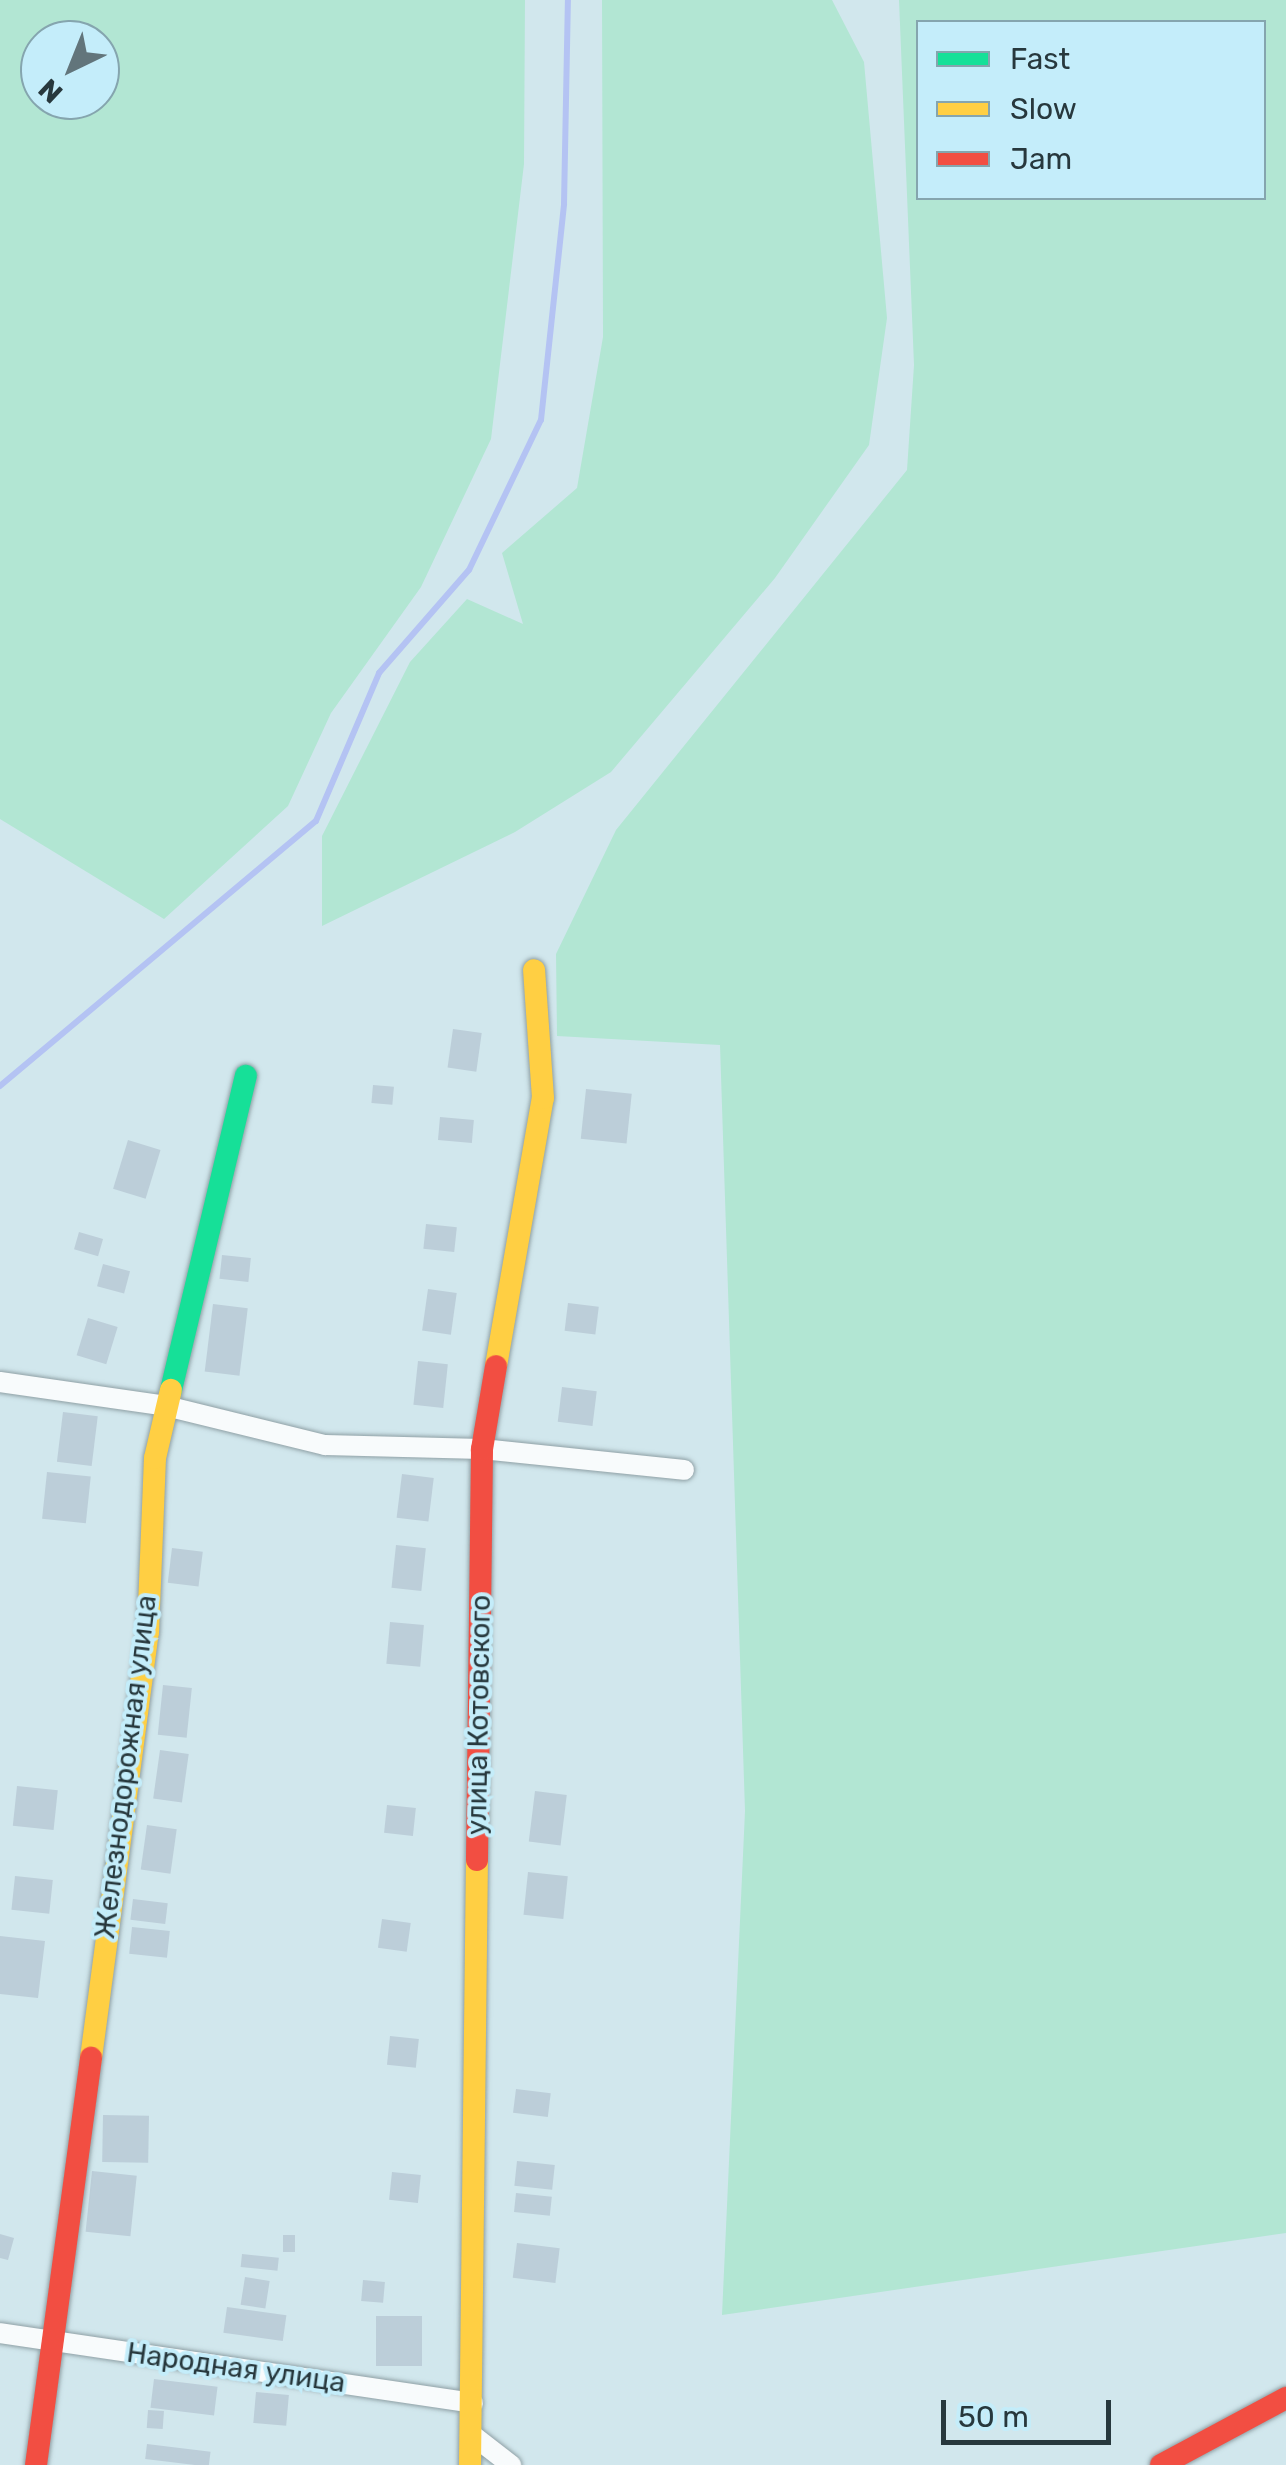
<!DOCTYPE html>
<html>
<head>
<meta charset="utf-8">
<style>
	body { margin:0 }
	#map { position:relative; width:1286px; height:2465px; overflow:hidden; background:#d1e7ed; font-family:Rubik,sans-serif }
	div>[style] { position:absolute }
	.green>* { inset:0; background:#b2e6d3 }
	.stream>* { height:6px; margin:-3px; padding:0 3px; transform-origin:3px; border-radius:3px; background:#b4c3f3 }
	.building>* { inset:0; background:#bcced9; transform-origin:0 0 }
	.roads { filter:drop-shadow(0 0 2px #8fa0a5) drop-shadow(0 0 2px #8fa0a5) }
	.street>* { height:20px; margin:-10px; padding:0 10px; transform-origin:10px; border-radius:10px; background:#f8fbfc }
	.fast>* { height:22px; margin:-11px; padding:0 11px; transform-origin:11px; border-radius:11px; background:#16e098 }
	.slow>* { height:22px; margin:-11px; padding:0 11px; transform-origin:11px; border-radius:11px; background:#ffcf43 }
	.jam>* { height:22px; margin:-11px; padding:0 11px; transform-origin:11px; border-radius:11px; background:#f24e42 }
	span { translate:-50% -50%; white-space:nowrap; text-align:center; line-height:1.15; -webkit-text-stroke:8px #c4edfa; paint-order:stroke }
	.street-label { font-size:28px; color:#27383d }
	.legend { position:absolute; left:916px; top:20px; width:350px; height:180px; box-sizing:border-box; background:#c4edfa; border:2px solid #85a5ae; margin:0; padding:12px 18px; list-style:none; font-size:30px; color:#27383d }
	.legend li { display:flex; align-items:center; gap:20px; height:50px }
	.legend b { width:50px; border:2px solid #85a5ae }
	.north { position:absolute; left:20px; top:20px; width:100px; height:100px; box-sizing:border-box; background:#c4edfa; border:2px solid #85a5ae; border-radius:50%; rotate:223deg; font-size:28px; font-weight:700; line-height:40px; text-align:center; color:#27383d }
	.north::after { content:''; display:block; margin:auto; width:35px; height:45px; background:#62757b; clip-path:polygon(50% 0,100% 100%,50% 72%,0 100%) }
	.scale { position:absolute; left:941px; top:2400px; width:170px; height:45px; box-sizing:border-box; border:5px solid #27383d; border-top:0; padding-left:12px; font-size:30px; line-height:35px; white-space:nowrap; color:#27383d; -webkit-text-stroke:8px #c4edfa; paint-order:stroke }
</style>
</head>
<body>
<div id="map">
	<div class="green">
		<div style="clip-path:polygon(evenodd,0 0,525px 0,524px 164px,491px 439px,421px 587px,331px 713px,288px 806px,164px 919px,0 819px,0 0,100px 40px,100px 100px,40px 100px,40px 40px,100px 40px)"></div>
		<div style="clip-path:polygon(602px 0,832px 0,864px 62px,887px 318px,869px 445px,775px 578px,611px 772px,515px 832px,322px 926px,322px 836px,410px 662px,467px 599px,523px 624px,502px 553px,577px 488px,603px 337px)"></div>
		<div style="clip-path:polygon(evenodd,899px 0,1286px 0,1286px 2233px,722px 2315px,745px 1811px,720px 1045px,557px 1036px,556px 954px,616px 830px,907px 470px,914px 365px,899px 0,1264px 22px,1264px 198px,918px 198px,918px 22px,1264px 22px)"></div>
	</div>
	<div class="stream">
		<div style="left:0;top:1086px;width:412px;rotate:-40deg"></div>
		<div style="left:316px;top:821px;width:161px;rotate:-66.9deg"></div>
		<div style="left:379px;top:673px;width:137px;rotate:-48.9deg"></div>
		<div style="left:469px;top:570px;width:166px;rotate:-64.4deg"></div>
		<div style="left:541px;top:420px;width:217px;rotate:-83.9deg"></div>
		<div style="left:564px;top:204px;width:204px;rotate:-88.9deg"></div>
	</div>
	<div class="building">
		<div style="left:453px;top:1029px;width:29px;height:39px;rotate:8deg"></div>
		<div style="left:373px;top:1085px;width:21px;height:18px;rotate:5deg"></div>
		<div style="left:586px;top:1089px;width:46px;height:50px;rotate:6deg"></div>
		<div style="left:440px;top:1117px;width:34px;height:23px;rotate:5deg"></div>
		<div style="left:128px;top:1140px;width:34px;height:51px;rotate:17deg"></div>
		<div style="left:426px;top:1224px;width:31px;height:25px;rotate:6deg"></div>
		<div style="left:79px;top:1232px;width:25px;height:18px;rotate:16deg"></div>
		<div style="left:222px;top:1255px;width:29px;height:24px;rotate:6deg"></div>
		<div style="left:103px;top:1264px;width:28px;height:23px;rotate:15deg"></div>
		<div style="left:428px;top:1289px;width:29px;height:42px;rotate:8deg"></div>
		<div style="left:568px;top:1303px;width:31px;height:28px;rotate:7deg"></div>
		<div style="left:213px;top:1304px;width:35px;height:68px;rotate:7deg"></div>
		<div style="left:88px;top:1318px;width:31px;height:39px;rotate:17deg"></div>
		<div style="left:418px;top:1361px;width:30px;height:44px;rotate:6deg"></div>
		<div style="left:562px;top:1387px;width:35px;height:35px;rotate:7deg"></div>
		<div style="left:63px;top:1412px;width:35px;height:50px;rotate:7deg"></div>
		<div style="left:47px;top:1472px;width:44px;height:47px;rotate:6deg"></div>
		<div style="left:402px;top:1474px;width:32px;height:44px;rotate:7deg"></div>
		<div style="left:396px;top:1545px;width:30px;height:43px;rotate:6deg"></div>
		<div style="left:172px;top:1548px;width:31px;height:35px;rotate:7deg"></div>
		<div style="left:390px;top:1622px;width:34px;height:42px;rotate:5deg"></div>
		<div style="left:163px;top:1685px;width:29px;height:50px;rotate:6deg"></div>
		<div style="left:160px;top:1750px;width:29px;height:49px;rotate:8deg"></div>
		<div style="left:17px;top:1786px;width:41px;height:40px;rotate:6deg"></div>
		<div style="left:535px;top:1791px;width:32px;height:51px;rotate:7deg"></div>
		<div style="left:387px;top:1805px;width:29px;height:28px;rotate:6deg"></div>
		<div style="left:147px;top:1825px;width:30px;height:45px;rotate:8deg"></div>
		<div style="left:528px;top:1872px;width:40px;height:43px;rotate:6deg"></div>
		<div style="left:15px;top:1876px;width:38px;height:34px;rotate:6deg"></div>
		<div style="left:133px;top:1899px;width:35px;height:21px;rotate:7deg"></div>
		<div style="left:382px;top:1919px;width:29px;height:29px;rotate:8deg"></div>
		<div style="left:132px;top:1927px;width:38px;height:27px;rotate:6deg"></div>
		<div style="clip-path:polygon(0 1936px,45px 1941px,38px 1998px,0 1994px)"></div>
		<div style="left:390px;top:2036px;width:29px;height:29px;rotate:6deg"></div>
		<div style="left:516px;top:2089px;width:35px;height:24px;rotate:7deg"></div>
		<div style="left:103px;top:2115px;width:46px;height:47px;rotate:1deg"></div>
		<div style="left:517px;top:2161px;width:38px;height:25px;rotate:6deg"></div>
		<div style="left:92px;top:2171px;width:45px;height:61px;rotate:6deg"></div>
		<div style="left:392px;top:2172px;width:29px;height:28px;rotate:6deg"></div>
		<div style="left:516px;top:2193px;width:36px;height:19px;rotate:6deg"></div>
		<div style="clip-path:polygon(0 2234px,14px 2238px,8px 2260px,0 2258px)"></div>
		<div style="left:283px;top:2235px;width:12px;height:17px"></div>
		<div style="left:517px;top:2243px;width:43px;height:35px;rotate:7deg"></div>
		<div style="left:242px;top:2254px;width:37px;height:13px;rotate:6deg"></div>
		<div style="left:245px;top:2277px;width:25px;height:28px;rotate:9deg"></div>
		<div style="left:363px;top:2280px;width:22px;height:21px;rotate:5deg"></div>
		<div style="left:227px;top:2307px;width:60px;height:26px;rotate:8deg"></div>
		<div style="left:376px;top:2316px;width:46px;height:50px"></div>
		<div style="left:154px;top:2379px;width:64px;height:29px;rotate:7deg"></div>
		<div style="left:256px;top:2392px;width:33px;height:31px;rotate:5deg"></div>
		<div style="left:148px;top:2410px;width:16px;height:18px;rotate:4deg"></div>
		<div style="left:147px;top:2444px;width:64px;height:15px;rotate:7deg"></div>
	</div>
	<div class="roads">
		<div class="street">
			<div style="left:0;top:1382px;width:168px;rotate:8.2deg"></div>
			<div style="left:166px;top:1406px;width:164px;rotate:13.8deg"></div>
			<div style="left:325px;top:1445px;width:157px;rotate:1.5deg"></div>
			<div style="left:482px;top:1449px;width:203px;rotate:5.9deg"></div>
			<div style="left:0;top:2333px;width:478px;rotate:8.4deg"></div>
			<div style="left:471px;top:2434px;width:51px;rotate:37.8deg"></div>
		</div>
		<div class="fast">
			<div style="left:171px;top:1390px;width:323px;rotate:-76.6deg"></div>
		</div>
		<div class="slow">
			<div style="left:496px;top:1366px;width:272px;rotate:-80.1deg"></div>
			<div style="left:543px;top:1098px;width:128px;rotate:-94deg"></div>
			<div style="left:91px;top:2058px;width:430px;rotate:-82.4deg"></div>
			<div style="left:148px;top:1632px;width:174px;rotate:-87.7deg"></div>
			<div style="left:155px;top:1458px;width:70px;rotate:-76.8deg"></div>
			<div style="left:470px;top:2465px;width:605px;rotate:-89.34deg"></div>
		</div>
		<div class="jam">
			<div style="left:477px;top:1860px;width:411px;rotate:-89.3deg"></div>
			<div style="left:482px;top:1449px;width:84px;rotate:-80.4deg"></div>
			<div style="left:36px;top:2465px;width:411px;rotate:-82.3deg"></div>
			<div style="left:1161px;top:2465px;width:142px;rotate:-28.2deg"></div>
		</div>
	</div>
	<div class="street-label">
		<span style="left:479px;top:1715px;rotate:-89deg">улица Котовского</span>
		<span style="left:126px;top:1767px;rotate:-83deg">Железнодорожная улица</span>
		<span style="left:236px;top:2368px;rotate:8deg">Народная улица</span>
	</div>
	<ul class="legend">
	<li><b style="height:12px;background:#16e098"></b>Fast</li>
	<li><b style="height:12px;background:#ffcf43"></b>Slow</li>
	<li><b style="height:12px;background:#f24e42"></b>Jam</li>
	</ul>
	<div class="north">N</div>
	<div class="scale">50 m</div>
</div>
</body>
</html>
